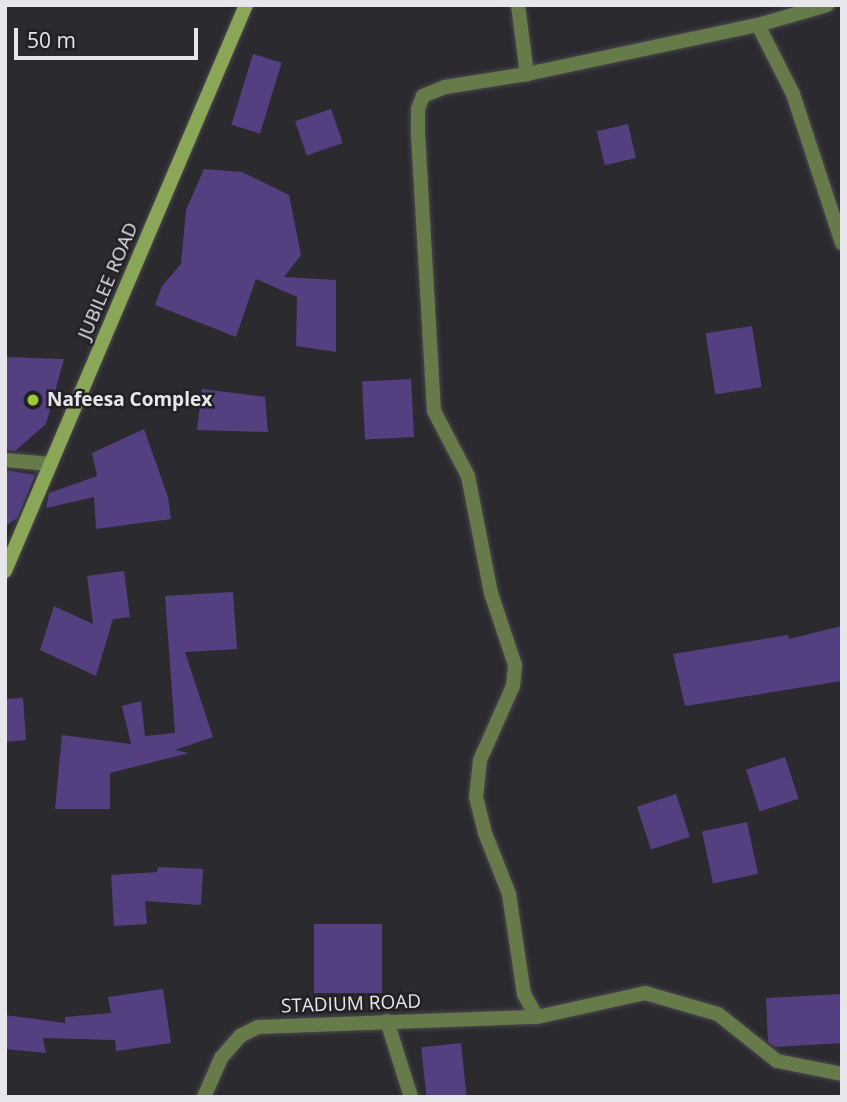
<!DOCTYPE html>
<html>
<head>
<meta charset="utf-8">
<style>
	body { margin:0 }
	#map { position:relative; width:847px; height:1102px; overflow:hidden; background:#2b2a2f; font-family:"Open Sans",sans-serif }
	div>[style] { position:absolute }
	.building>* { inset:0; background:#543f81; transform-origin:0 0 }
	.roads { filter:drop-shadow(0 0 2px #49484d) drop-shadow(0 0 2px #49484d) }
	.minor>* { height:14px; margin:-7px; padding:0 7px; transform-origin:7px; border-radius:7px; background:#677a49 }
	.tertiary>* { height:14px; margin:-7px; padding:0 7px; transform-origin:7px; border-radius:7px; background:#677a49 }
	.secondary>* { height:14px; margin:-7px; padding:0 7px; transform-origin:7px; border-radius:7px; background:#89a756 }
	.dots>* { width:19px; height:19px; translate:-50% -50%; box-sizing:border-box; border:4px solid #212025; border-radius:50% }
	span { translate:-50% -50%; white-space:nowrap; text-align:center; line-height:1.15; -webkit-text-stroke:5px #212025; paint-order:stroke }
	.street-label { font-size:19px; color:#e7e6ea }
	.poi-label { font-size:19px; color:#e7e6ea; font-weight:700 }
	.left { translate:0 -50%; text-align:left }
	.frame { position:absolute; inset:0; border:7px solid #e7e6ea; pointer-events:none }
	.scale { position:absolute; left:14px; top:28px; width:184px; height:32px; box-sizing:border-box; border:4px solid #e7e6ea; border-top:0; padding-left:9px; font-size:21px; line-height:24px; white-space:nowrap; color:#e7e6ea; -webkit-text-stroke:5px #212025; paint-order:stroke }
</style>
</head>
<body>
<div id="map">
	<div class="building">
		<div style="left:253px;top:54px;width:30px;height:74px;rotate:17deg"></div>
		<div style="left:331px;top:109px;width:36px;height:38px;rotate:71deg"></div>
		<div style="left:628px;top:124px;width:35px;height:32px;rotate:77deg"></div>
		<div style="clip-path:polygon(204px 169px,242px 172px,289px 195px,301px 255px,284px 277px,336px 280px,336px 352px,296px 346px,297px 297px,256px 279px,236px 337px,155px 305px,162px 286px,181px 264px,186px 210px)"></div>
		<div style="left:752px;top:326px;width:62px;height:47px;rotate:81deg"></div>
		<div style="clip-path:polygon(5px 357px,64px 359px,46px 424px,15px 451px,5px 450px)"></div>
		<div style="left:411px;top:379px;width:58px;height:49px;rotate:87deg"></div>
		<div style="clip-path:polygon(202px 389px,265px 397px,268px 432px,197px 430px)"></div>
		<div style="clip-path:polygon(144px 429px,168px 497px,171px 519px,96px 529px,94px 497px,46px 508px,49px 493px,97px 476px,92px 453px)"></div>
		<div style="clip-path:polygon(5px 470px,35px 475px,18px 517px,5px 527px)"></div>
		<div style="clip-path:polygon(124px 571px,130px 617px,113px 619px,96px 676px,40px 650px,54px 606px,93px 624px,87px 576px)"></div>
		<div style="clip-path:polygon(233px 592px,237px 649px,185px 652px,213px 737px,175px 750px,189px 753px,110px 773px,110px 809px,55px 809px,62px 735px,131px 744px,122px 706px,141px 701px,145px 736px,175px 733px,165px 596px)"></div>
		<div style="clip-path:polygon(842px 626px,842px 681px,685px 706px,673px 654px,788px 635px,789px 639px)"></div>
		<div style="clip-path:polygon(23px 698px,26px 740px,5px 742px,5px 699px)"></div>
		<div style="left:785px;top:757px;width:44px;height:41px;rotate:72deg"></div>
		<div style="left:676px;top:794px;width:45px;height:41px;rotate:72deg"></div>
		<div style="left:747px;top:822px;width:53px;height:46px;rotate:78deg"></div>
		<div style="clip-path:polygon(158px 867px,203px 869px,201px 905px,145px 901px,147px 924px,114px 926px,111px 875px,157px 872px)"></div>
		<div style="left:314px;top:924px;width:68px;height:69px"></div>
		<div style="clip-path:polygon(163px 989px,171px 1043px,116px 1051px,115px 1040px,43px 1038px,46px 1053px,5px 1049px,5px 1015px,65px 1023px,65px 1017px,111px 1013px,108px 997px)"></div>
		<div style="clip-path:polygon(842px 994px,842px 1043px,775px 1047px,768px 1042px,766px 998px)"></div>
		<div style="left:461px;top:1043px;width:54px;height:40px;rotate:84deg"></div>
	</div>
	<div class="roads">
		<div class="minor">
			<div style="left:758px;top:25px;width:72px;rotate:-16.2deg"></div>
			<div style="left:527px;top:74px;width:236px;rotate:-12deg"></div>
			<div style="left:758px;top:25px;width:77px;rotate:63.1deg"></div>
			<div style="left:793px;top:94px;width:157px;rotate:71.8deg"></div>
			<div style="left:5px;top:460px;width:46px;rotate:5deg"></div>
			<div style="left:387px;top:1021px;width:80px;rotate:72.5deg"></div>
		</div>
		<div class="tertiary">
			<div style="left:518px;top:5px;width:70px;rotate:82.6deg"></div>
			<div style="left:527px;top:74px;width:83px;rotate:171deg"></div>
			<div style="left:445px;top:87px;width:24px;rotate:158deg"></div>
			<div style="left:423px;top:96px;width:14px;rotate:111deg"></div>
			<div style="left:418px;top:109px;width:25px;rotate:90deg"></div>
			<div style="left:418px;top:134px;width:277px;rotate:86.7deg"></div>
			<div style="left:434px;top:411px;width:73px;rotate:62.4deg"></div>
			<div style="left:468px;top:476px;width:119px;rotate:78.9deg"></div>
			<div style="left:491px;top:593px;width:76px;rotate:71.6deg"></div>
			<div style="left:515px;top:665px;width:21px;rotate:95deg"></div>
			<div style="left:513px;top:686px;width:81px;rotate:114deg"></div>
			<div style="left:480px;top:760px;width:37px;rotate:96deg"></div>
			<div style="left:476px;top:797px;width:37px;rotate:76deg"></div>
			<div style="left:485px;top:833px;width:66px;rotate:68.5deg"></div>
			<div style="left:509px;top:894px;width:101px;rotate:81.5deg"></div>
			<div style="left:524px;top:994px;width:26px;rotate:61deg"></div>
			<div style="left:204px;top:1097px;width:43px;rotate:-66.4deg"></div>
			<div style="left:221px;top:1058px;width:29px;rotate:-49deg"></div>
			<div style="left:240px;top:1036px;width:20px;rotate:-27deg"></div>
			<div style="left:258px;top:1027px;width:279px;rotate:-2.1deg"></div>
			<div style="left:537px;top:1017px;width:111px;rotate:-12.5deg"></div>
			<div style="left:645px;top:993px;width:76px;rotate:16deg"></div>
			<div style="left:718px;top:1014px;width:75px;rotate:38.5deg"></div>
			<div style="left:777px;top:1061px;width:66px;rotate:11.3deg"></div>
		</div>
		<div class="secondary">
			<div style="left:5px;top:571px;width:615px;rotate:-66.94deg"></div>
		</div>
	</div>
	<div class="dots">
		<div style="left:33px;top:400px;background:#9acb34"></div>
	</div>
	<div class="street-label">
		<span style="left:108px;top:281px;rotate:-67deg">JUBILEE ROAD</span>
		<span style="left:351px;top:1004px;rotate:-2deg">STADIUM ROAD</span>
	</div>
	<div class="poi-label">
		<span class="left" style="left:47px;top:400px">Nafeesa Complex</span>
	</div>
	<div class="frame"></div>
	<div class="scale">50 m</div>
</div>
</body>
</html>
